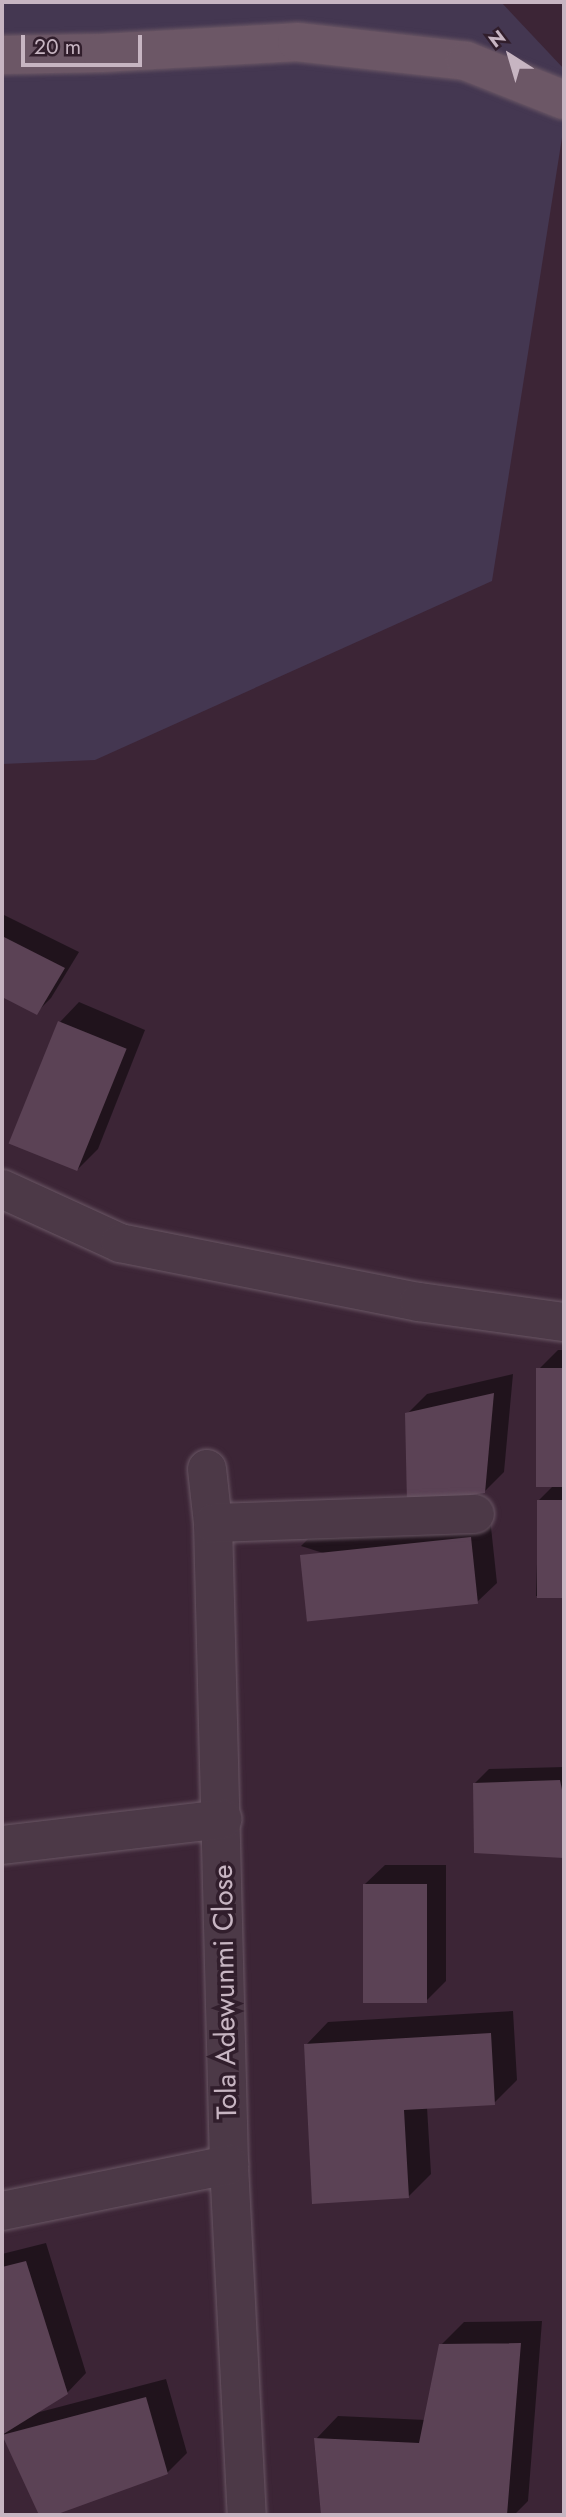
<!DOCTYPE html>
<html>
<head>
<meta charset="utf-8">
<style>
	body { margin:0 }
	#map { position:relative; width:566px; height:2517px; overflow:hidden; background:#3c2536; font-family:Jost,sans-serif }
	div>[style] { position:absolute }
	.green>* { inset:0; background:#443751 }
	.shadow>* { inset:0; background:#0007 }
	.building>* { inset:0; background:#5b4255; transform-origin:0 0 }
	.roads { filter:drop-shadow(0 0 2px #6a5765) drop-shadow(0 0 2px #6a5765) }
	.minor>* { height:38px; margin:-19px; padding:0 19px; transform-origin:19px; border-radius:19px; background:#4c3947 }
	.major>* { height:38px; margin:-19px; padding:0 19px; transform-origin:19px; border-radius:19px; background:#6c5766 }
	span { translate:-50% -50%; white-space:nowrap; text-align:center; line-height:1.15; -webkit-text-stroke:7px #311e2c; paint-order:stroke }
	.street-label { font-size:28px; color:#c7b5c2 }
	.frame { position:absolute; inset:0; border:4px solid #c7b5c2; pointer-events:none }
	.north { position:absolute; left:475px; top:21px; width:70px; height:70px; -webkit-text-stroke:5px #311e2c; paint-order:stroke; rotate:323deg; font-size:19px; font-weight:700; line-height:28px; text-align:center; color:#c7b5c2 }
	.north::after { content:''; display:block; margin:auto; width:24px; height:32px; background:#c7b5c2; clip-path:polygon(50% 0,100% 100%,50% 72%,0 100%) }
	.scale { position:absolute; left:21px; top:35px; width:121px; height:32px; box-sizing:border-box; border:4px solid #c7b5c2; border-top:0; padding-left:9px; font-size:21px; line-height:24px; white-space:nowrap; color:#c7b5c2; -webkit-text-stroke:5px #311e2c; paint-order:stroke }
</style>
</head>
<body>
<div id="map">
	<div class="green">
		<div style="clip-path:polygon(2px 2px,501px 2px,564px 69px,564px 125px,492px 581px,95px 760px,2px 764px)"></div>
	</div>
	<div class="shadow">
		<div style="clip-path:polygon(2px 914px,79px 952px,51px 998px,36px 1013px,2px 995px)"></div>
		<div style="clip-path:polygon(79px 1002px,145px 1030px,98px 1149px,78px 1169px,60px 1022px)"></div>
		<div style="clip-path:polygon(558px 1350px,564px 1350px,564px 1597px,536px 1596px,539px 1500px,554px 1485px,538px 1370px)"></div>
		<div style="clip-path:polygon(513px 1374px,504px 1472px,484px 1492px,407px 1414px,427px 1394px)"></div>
		<div style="clip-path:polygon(490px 1518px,497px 1583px,477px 1602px,301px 1546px,321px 1526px)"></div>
		<div style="clip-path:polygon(564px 1767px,564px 1857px,476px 1851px,474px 1784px,489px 1769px)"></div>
		<div style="clip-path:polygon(385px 1865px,446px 1865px,446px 1981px,426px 2001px,365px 1884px)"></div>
		<div style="clip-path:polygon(513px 2011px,517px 2080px,494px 2103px,427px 2107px,431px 2174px,408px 2197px,306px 2045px,328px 2022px)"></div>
		<div style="clip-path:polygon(46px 2243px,86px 2373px,67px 2393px,36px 2413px,166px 2379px,187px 2453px,167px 2473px,50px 2515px,41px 2515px,2px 2434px,2px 2254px)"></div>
		<div style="clip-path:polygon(542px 2321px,528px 2501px,514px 2515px,323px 2515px,316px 2439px,338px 2416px,426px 2420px,441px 2345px,464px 2322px)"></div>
	</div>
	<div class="building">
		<div style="clip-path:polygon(2px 936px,65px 968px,37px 1015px,2px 997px)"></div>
		<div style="left:58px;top:1021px;width:74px;height:132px;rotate:22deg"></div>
		<div style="left:564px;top:1368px;width:119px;height:28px;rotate:90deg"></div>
		<div style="clip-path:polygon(494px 1393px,485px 1493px,407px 1503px,405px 1413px)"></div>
		<div style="left:537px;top:1500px;width:27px;height:98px"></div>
		<div style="left:471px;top:1537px;width:67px;height:172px;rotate:84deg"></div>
		<div style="clip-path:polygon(560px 1780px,564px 1799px,564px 1858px,474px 1853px,473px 1783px)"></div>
		<div style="left:363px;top:1884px;width:64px;height:119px"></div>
		<div style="clip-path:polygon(491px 2033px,495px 2105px,404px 2110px,409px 2198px,312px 2204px,304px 2044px)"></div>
		<div style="clip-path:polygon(26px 2261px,68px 2394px,2px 2435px,2px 2267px)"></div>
		<div style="clip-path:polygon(521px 2343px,507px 2515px,321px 2515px,314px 2438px,419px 2443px,439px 2344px)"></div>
		<div style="clip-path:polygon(146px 2397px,168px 2474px,55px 2515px,39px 2515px,2px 2435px)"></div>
	</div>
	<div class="roads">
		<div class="minor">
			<div style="left:2px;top:1189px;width:130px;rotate:24.6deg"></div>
			<div style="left:120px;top:1243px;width:305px;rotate:11.2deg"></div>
			<div style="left:419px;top:1302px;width:146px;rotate:7.9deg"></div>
			<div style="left:207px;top:1469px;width:54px;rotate:83.7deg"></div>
			<div style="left:213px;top:1523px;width:642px;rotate:88.57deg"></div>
			<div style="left:229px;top:2165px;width:350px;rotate:87.1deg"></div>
			<div style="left:213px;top:1523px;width:262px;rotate:-2deg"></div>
			<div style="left:2px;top:1845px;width:222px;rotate:-6.7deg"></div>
			<div style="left:2px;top:2211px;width:232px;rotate:-11.5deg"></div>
		</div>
		<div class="major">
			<div style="left:2px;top:55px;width:100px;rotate:-1.1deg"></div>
			<div style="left:102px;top:53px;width:195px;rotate:-3.2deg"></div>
			<div style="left:297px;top:42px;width:170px;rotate:6.4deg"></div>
			<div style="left:466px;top:61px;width:105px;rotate:21.7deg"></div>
		</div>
	</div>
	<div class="street-label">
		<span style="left:225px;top:1992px;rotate:-91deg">Tola Adewunmi Close</span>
	</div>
	<div class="frame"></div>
	<div class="north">N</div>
	<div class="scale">20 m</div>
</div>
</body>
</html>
